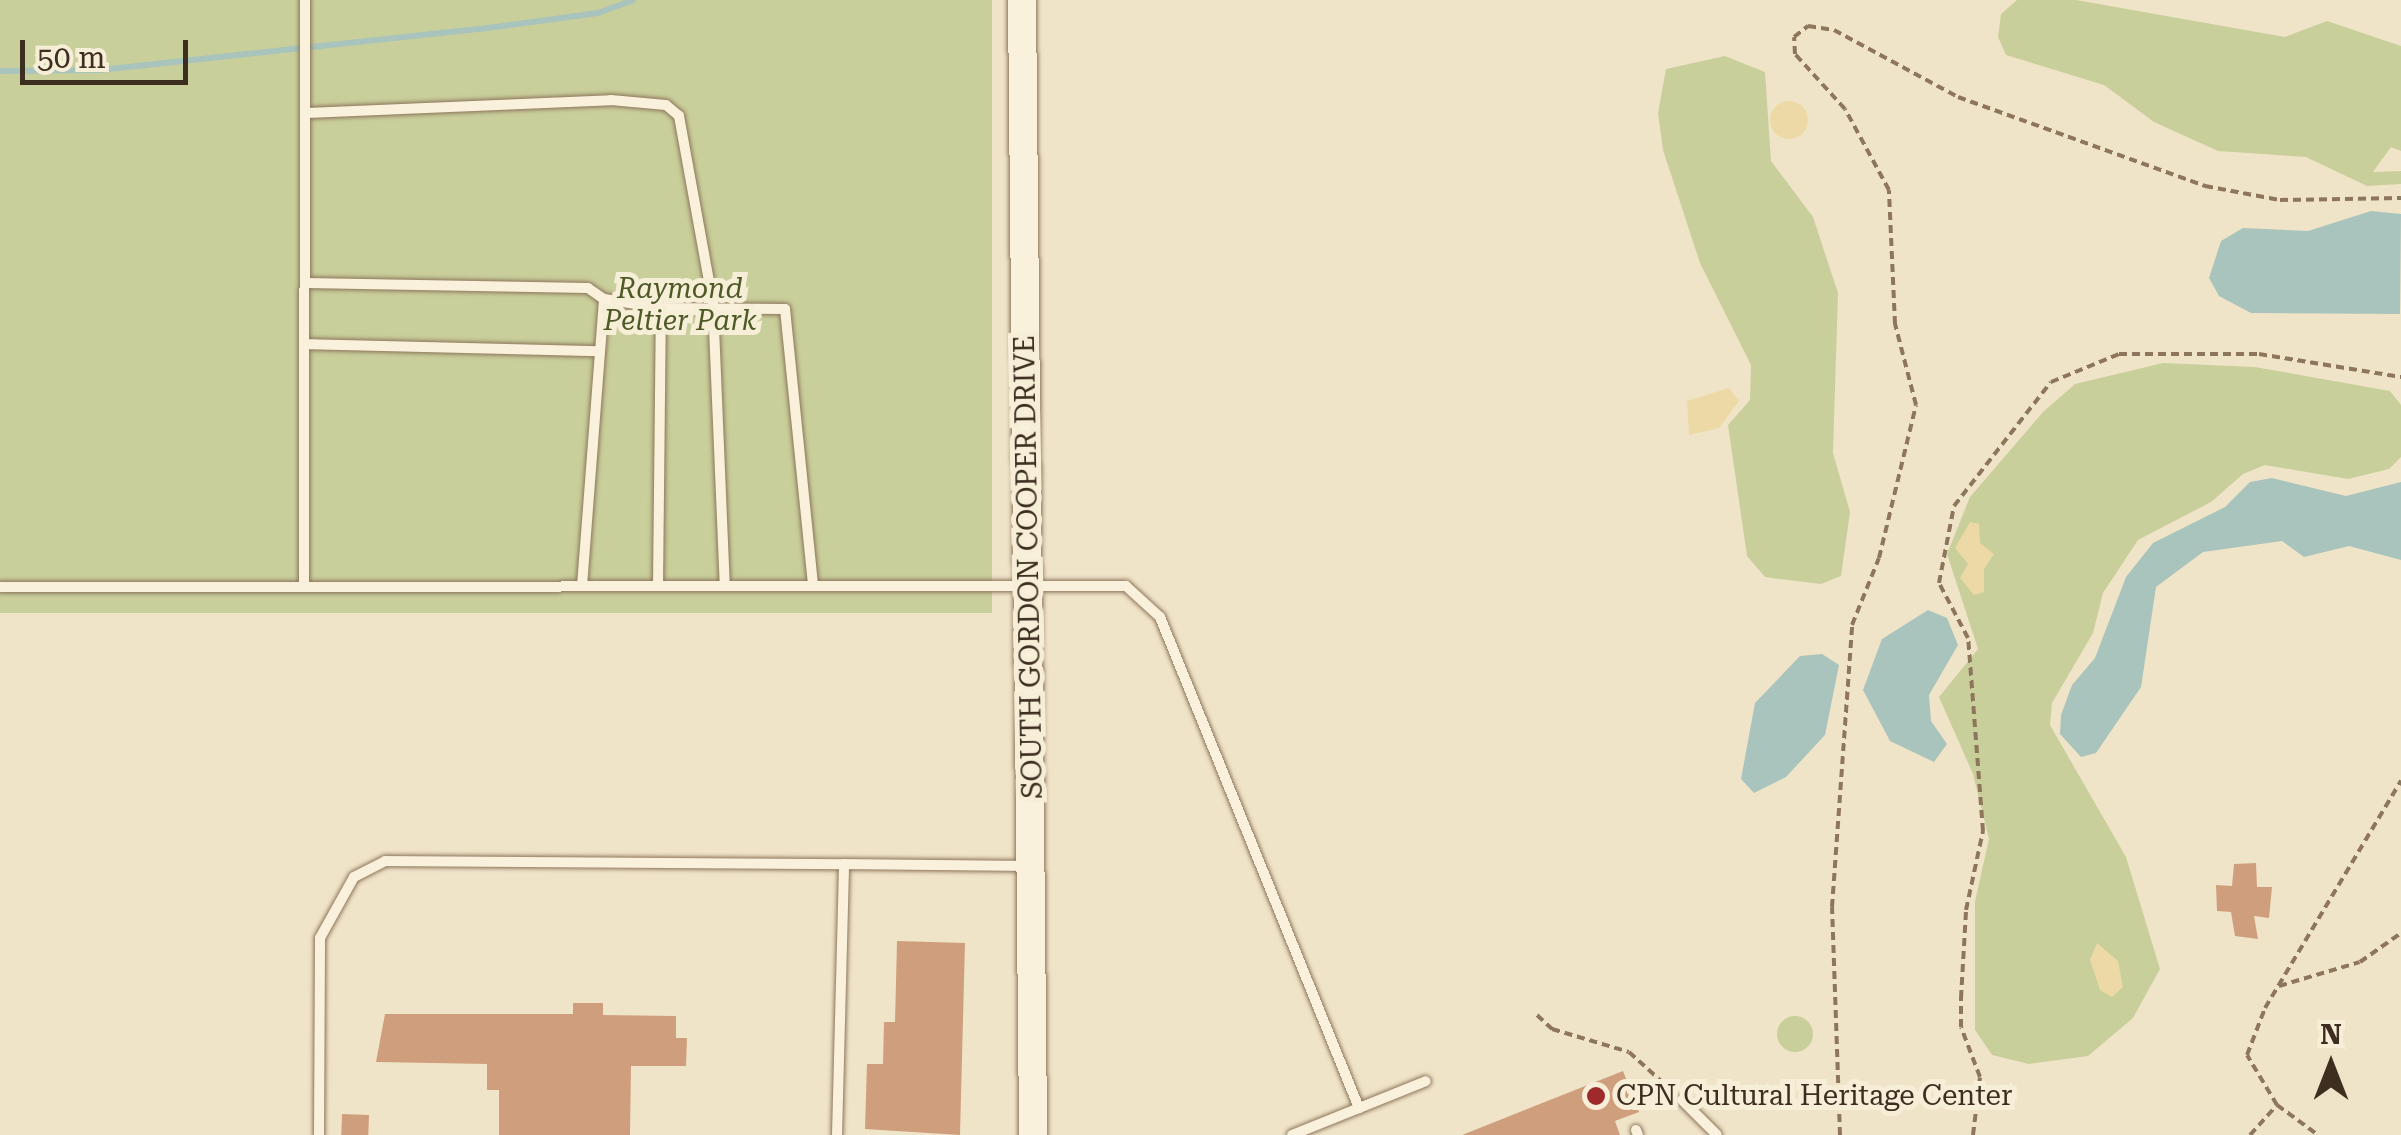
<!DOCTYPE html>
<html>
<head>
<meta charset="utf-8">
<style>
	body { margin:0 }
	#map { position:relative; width:2401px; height:1135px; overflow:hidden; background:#f0e4c8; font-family:"Roboto Serif",serif }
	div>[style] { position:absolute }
	.green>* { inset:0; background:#c9cf9b; transform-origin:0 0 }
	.round { border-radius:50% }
	.sand>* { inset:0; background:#ecd9a5 }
	.water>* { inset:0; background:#a9c4bc }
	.stream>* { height:6px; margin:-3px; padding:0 3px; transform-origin:3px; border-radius:3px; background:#a9c4bc }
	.building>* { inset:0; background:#cf9f7d; transform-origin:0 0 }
	.path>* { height:4px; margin-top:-2px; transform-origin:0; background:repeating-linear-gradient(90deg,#8d765c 0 8px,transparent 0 13px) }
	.roads { filter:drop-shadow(0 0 2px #8d765c) drop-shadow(0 0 2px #8d765c) }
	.service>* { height:10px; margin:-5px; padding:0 5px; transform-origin:5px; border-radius:5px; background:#faf1dc }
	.secondary>* { height:28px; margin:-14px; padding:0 14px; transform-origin:14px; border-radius:14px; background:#faf1dc }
	.dots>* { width:28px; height:28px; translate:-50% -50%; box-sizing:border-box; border:5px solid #f7eed8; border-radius:50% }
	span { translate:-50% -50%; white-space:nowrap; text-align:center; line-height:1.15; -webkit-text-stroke:10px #f7eed8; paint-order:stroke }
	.park-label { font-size:28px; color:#4d5a26; font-style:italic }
	.street-label { font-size:28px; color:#3d2e20 }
	.poi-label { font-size:28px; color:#3d2e20 }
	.left { translate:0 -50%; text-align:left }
	.north { position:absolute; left:2281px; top:1015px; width:100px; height:100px; -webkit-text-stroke:8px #f7eed8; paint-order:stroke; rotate:0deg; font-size:28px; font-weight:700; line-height:40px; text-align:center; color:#3d2e20 }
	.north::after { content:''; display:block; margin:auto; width:35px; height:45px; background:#3d2e20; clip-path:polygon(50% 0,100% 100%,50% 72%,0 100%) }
	.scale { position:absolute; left:20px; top:40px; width:168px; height:45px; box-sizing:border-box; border:5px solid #3d2e20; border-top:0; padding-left:12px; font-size:30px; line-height:35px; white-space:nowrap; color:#3d2e20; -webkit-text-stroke:8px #f7eed8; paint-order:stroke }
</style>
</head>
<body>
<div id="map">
	<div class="green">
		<div style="left:992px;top:0;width:613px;height:992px;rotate:90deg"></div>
		<div style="clip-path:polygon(2017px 0,2076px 0,2285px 37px,2327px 21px,2401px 46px,2401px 151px,2391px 147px,2373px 172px,2401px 171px,2401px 184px,2367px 186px,2306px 157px,2218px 151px,2154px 122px,2104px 85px,2006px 55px,1998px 37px,2001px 14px)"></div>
		<div style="clip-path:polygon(1725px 56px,1765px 72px,1771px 161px,1813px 217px,1838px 293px,1833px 453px,1850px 512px,1841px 576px,1821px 584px,1765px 577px,1747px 556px,1728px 425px,1750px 400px,1751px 365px,1700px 263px,1663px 150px,1658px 113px,1666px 69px)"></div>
		<div style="clip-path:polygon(2163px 363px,2255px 367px,2390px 391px,2401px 405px,2401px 457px,2389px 469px,2348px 479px,2265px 465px,2243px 474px,2211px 502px,2138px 540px,2103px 593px,2093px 633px,2052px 703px,2050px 725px,2126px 857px,2160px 969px,2133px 1018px,2088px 1056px,2029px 1064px,1992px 1055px,1975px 1030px,1975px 901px,1989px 839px,1973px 774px,1939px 697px,1978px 649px,1947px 554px,1970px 497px,2043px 412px,2075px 384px)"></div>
		<div class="round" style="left:1777px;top:1016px;width:36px;height:36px"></div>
	</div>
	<div class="sand">
		<div class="round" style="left:1770px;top:101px;width:38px;height:38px"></div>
		<div style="clip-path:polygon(1729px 388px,1739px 401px,1719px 428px,1689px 435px,1687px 401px)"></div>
		<div style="clip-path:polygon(1970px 522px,1979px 524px,1980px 543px,1994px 554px,1984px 569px,1984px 592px,1974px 595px,1960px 578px,1968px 564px,1955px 548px)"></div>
		<div style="clip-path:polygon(2097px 943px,2118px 961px,2123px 987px,2112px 997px,2100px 990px,2090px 960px)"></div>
	</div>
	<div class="water">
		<div style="clip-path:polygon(2371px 211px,2401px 214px,2400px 314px,2251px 313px,2219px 296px,2209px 278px,2221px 241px,2243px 228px,2308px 231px)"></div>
		<div style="clip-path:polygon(2272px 478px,2346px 496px,2401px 482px,2401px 560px,2349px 546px,2304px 557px,2282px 541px,2203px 552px,2156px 587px,2141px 687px,2096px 753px,2081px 757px,2060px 734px,2061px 715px,2072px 685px,2095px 658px,2126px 577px,2153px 543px,2225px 507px,2250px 482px)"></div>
		<div style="clip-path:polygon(1928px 610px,1947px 618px,1958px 645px,1929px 695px,1931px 721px,1947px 744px,1934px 762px,1890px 741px,1863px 690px,1882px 639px)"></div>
		<div style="clip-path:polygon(1822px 654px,1839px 665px,1825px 735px,1786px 777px,1754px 793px,1741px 779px,1755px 703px,1800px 656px)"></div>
	</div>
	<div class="stream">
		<div style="left:0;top:71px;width:100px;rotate:-0.6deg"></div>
		<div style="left:100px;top:70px;width:382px;rotate:-6.2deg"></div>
		<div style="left:480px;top:29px;width:119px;rotate:-7.7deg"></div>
		<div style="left:598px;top:13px;width:37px;rotate:-20deg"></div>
	</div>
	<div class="building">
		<div style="clip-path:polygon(2256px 863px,2257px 887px,2272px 887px,2269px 918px,2254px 916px,2258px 939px,2235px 936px,2231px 912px,2217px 911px,2216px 885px,2232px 886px,2234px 864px)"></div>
		<div style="clip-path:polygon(897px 941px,965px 943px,960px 1135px,865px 1129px,867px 1064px,883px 1064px,884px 1022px,895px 1022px)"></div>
		<div style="clip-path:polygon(573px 1003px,603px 1003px,603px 1015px,676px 1016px,676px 1038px,687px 1038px,686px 1066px,631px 1066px,630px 1135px,499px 1135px,499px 1090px,487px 1090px,487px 1064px,376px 1062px,385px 1014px,573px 1014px)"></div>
		<div style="clip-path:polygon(1623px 1071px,1639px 1112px,1615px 1121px,1620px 1135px,1462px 1135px)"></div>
		<div style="left:342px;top:1114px;width:27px;height:21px;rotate:2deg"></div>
	</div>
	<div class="path">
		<div style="left:2279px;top:986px;width:84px;rotate:-16.5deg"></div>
		<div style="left:2360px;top:962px;width:50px;rotate:-35.3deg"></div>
		<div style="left:1537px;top:1015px;width:21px;rotate:43deg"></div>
		<div style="left:1552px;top:1029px;width:80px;rotate:16.6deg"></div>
		<div style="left:1629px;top:1052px;width:57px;rotate:42.1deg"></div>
		<div style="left:2277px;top:1105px;width:58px;rotate:-121deg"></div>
		<div style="left:2247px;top:1055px;width:50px;rotate:-69deg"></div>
		<div style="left:2265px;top:1008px;width:265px;rotate:-59.1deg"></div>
		<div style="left:1840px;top:1135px;width:228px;rotate:-92deg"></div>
		<div style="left:1832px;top:907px;width:283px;rotate:-85.9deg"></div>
		<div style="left:1852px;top:625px;width:72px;rotate:-68.1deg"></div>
		<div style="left:1879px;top:558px;width:157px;rotate:-76.4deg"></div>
		<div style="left:1916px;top:405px;width:84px;rotate:-104.5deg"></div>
		<div style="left:1895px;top:324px;width:134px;rotate:-92.6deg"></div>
		<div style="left:1889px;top:190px;width:92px;rotate:-118.5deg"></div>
		<div style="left:1845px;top:109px;width:74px;rotate:-132.3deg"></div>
		<div style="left:1795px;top:54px;width:17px;rotate:-93deg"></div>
		<div style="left:1794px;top:37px;width:18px;rotate:-38deg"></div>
		<div style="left:1808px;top:26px;width:26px;rotate:9deg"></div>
		<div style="left:1834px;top:30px;width:141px;rotate:28.4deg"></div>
		<div style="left:1958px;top:97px;width:263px;rotate:19.8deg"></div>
		<div style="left:2205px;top:186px;width:76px;rotate:10.6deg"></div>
		<div style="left:2280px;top:200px;width:121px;rotate:-0.9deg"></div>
		<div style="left:1973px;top:1135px;width:58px;rotate:-83.1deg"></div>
		<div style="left:1980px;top:1077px;width:53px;rotate:-110.8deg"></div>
		<div style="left:1961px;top:1027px;width:29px;rotate:-90deg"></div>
		<div style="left:1961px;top:998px;width:88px;rotate:-86.7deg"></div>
		<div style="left:1966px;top:910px;width:81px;rotate:-77.9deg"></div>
		<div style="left:1983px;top:831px;width:194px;rotate:-94.4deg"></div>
		<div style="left:1968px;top:638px;width:62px;rotate:-117.8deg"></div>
		<div style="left:1939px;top:583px;width:78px;rotate:-79deg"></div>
		<div style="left:1954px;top:506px;width:157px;rotate:-52deg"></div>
		<div style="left:2051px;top:382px;width:74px;rotate:-22.4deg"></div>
		<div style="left:2119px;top:354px;width:140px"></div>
		<div style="left:2259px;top:354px;width:144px;rotate:9.2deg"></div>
		<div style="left:2250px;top:1135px;width:40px;rotate:-48deg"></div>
		<div style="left:2277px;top:1105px;width:51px;rotate:36.2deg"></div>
	</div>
	<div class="roads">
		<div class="service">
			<div style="left:307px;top:113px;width:304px;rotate:-2.4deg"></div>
			<div style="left:611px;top:100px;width:55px;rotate:5.2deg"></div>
			<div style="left:666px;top:105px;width:17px;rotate:40deg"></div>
			<div style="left:679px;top:116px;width:191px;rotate:79.7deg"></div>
			<div style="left:713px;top:304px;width:282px;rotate:87.6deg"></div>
			<div style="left:306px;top:283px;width:282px;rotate:1deg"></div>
			<div style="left:588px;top:288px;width:19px;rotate:35deg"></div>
			<div style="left:604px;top:299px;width:58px;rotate:9deg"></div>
			<div style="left:661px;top:308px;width:124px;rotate:0.5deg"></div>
			<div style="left:785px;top:309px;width:277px;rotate:84.2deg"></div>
			<div style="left:305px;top:344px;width:290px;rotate:1.4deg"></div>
			<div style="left:582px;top:586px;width:288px;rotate:-85.6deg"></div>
			<div style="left:658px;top:586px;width:278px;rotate:-89.4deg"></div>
			<div style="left:0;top:587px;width:1126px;rotate:-0.05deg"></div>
			<div style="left:1126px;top:586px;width:46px;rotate:42.4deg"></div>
			<div style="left:1160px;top:617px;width:530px;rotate:67.94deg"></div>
			<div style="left:304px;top:587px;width:587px;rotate:-89.9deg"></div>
			<div style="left:1682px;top:1100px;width:49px;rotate:45deg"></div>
			<div style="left:1636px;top:1130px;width:5px;rotate:68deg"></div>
			<div style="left:319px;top:1135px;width:197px;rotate:-89.7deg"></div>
			<div style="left:320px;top:938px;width:70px;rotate:-60.9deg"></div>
			<div style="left:354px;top:877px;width:35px;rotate:-27deg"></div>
			<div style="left:385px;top:861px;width:459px;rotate:0.4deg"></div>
			<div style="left:837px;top:1135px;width:271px;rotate:-88.5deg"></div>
			<div style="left:844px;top:864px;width:183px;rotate:0.6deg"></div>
			<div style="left:1292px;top:1135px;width:144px;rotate:-21.9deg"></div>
		</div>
		<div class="secondary">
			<div style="left:1022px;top:0;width:1135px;rotate:89.44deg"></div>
		</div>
	</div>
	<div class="dots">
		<div style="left:1596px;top:1096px;background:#9e2a2b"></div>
	</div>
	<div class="park-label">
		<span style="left:680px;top:305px">Raymond<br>Peltier Park</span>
	</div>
	<div class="street-label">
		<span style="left:1029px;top:567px;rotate:-91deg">SOUTH GORDON COOPER DRIVE</span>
	</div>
	<div class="poi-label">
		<span class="left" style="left:1616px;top:1096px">CPN Cultural Heritage Center</span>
	</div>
	<div class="north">N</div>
	<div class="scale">50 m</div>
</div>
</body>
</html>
